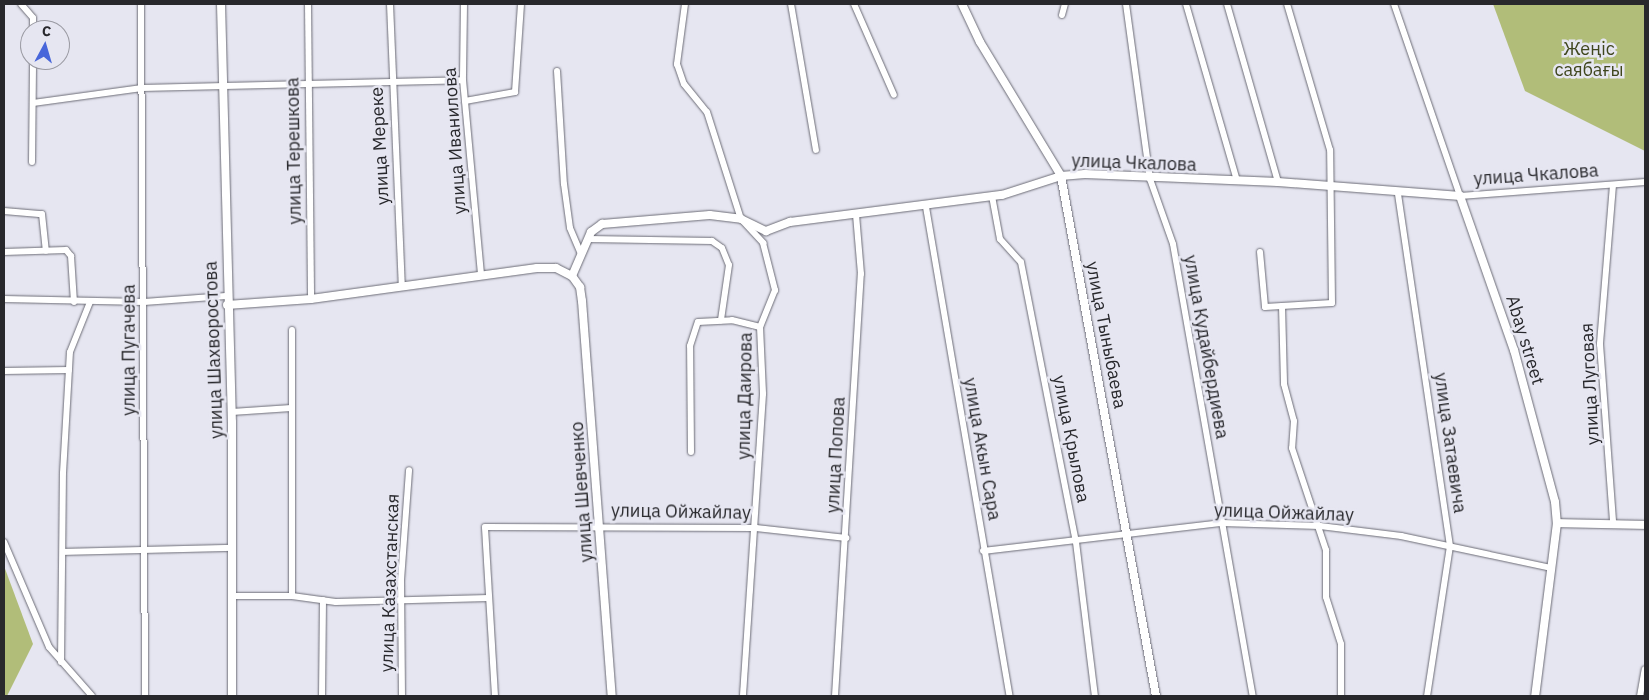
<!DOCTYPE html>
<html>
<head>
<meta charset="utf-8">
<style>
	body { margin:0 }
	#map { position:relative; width:1649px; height:700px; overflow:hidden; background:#e6e6f1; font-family:"IBM Plex Sans",sans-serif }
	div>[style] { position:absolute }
	.green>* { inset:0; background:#b1bd79 }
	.roads { filter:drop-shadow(0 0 1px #6c6c76) drop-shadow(0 0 1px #6c6c76) }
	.minor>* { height:6px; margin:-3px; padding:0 3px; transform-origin:3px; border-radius:3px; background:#fff }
	.tertiary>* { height:8px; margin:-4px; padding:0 4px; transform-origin:4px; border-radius:4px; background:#fff }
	span { translate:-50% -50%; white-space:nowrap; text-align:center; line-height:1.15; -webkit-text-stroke:5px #e6e6f1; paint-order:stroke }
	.park-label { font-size:18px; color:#3f461d }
	.street-label { font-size:18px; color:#28282c }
	.frame { position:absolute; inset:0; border:5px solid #28282c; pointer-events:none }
	.north { position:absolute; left:20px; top:20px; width:50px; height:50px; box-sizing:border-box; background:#e6e6f1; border:1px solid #9a9aa2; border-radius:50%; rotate:6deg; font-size:14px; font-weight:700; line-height:20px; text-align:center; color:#28282c }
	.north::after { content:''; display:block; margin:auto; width:18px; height:22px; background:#4866da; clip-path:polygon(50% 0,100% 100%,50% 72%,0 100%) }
</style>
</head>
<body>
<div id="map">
	<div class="green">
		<div style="clip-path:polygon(1493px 4px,1645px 4px,1645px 151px,1525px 91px)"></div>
		<div style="clip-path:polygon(4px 566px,33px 644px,7px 696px,4px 696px)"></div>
	</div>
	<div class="roads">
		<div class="minor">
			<div style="left:21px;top:4px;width:18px;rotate:49deg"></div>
			<div style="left:33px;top:18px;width:12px;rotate:90deg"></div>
			<div style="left:141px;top:4px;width:692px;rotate:89.67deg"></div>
			<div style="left:308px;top:4px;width:295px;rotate:89.4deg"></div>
			<div style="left:390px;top:4px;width:283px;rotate:87.6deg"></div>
			<div style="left:464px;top:4px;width:76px;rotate:90.8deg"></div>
			<div style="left:463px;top:80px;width:196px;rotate:84.7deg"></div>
			<div style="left:685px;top:4px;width:61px;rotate:97.6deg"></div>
			<div style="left:677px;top:64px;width:21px;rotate:71deg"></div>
			<div style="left:684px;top:84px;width:36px;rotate:51deg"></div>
			<div style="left:707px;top:112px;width:112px;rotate:72.4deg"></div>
			<div style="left:741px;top:219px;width:33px;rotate:47deg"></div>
			<div style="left:763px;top:243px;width:49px;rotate:75.7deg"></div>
			<div style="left:775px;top:290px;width:40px;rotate:112deg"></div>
			<div style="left:760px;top:327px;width:67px;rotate:87.4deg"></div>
			<div style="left:763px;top:394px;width:303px;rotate:93.8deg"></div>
			<div style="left:791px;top:4px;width:148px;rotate:80.3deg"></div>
			<div style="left:854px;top:4px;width:99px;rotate:66.3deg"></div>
			<div style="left:1126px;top:4px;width:177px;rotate:82.2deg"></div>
			<div style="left:1150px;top:179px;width:69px;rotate:70.5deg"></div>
			<div style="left:1173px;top:244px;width:459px;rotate:80deg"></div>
			<div style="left:1186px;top:4px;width:184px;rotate:73.9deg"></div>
			<div style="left:1227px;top:4px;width:185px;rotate:74deg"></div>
			<div style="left:1394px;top:4px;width:203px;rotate:71deg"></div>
			<div style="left:1460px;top:196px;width:186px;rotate:-4.3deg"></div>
			<div style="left:1062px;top:15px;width:11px;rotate:-75deg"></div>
			<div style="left:557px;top:71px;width:113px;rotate:86.5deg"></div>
			<div style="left:564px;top:184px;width:44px;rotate:82.2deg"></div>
			<div style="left:570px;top:228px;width:28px;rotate:67deg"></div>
			<div style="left:465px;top:101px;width:51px;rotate:-10.2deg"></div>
			<div style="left:515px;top:92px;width:88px;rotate:-86.1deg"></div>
			<div style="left:33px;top:103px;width:110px;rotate:-7.8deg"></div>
			<div style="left:142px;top:88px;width:321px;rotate:-1.4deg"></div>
			<div style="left:32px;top:162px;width:102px;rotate:-89.4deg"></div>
			<div style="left:1613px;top:185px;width:160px;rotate:94.7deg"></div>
			<div style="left:1600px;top:344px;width:179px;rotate:85.8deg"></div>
			<div style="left:1398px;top:194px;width:356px;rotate:81.6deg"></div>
			<div style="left:1450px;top:546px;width:152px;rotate:98.7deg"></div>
			<div style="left:992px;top:196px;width:44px;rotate:79.5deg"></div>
			<div style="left:1000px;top:239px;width:31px;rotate:48deg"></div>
			<div style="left:1021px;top:262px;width:285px;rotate:78.9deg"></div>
			<div style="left:1076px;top:542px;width:155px;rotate:83deg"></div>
			<div style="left:926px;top:207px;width:496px;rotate:80.3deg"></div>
			<div style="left:4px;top:211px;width:38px;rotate:5deg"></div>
			<div style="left:42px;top:214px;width:37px;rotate:84deg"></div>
			<div style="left:588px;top:239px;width:124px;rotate:0.9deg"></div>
			<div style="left:712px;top:241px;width:12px;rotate:35deg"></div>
			<div style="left:722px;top:248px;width:18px;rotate:68deg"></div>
			<div style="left:729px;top:265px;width:56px;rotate:98.3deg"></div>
			<div style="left:4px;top:252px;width:62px;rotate:-1.8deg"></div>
			<div style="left:66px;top:250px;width:8px;rotate:50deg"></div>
			<div style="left:71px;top:256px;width:46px;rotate:86.3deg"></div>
			<div style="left:1260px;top:252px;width:55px;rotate:84.8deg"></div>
			<div style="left:1265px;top:307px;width:67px;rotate:-3.4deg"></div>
			<div style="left:1332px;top:303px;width:153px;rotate:-90.7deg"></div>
			<div style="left:1330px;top:150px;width:152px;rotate:-106.4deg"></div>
			<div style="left:4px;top:299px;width:140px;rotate:1.2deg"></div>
			<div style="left:144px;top:302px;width:82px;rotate:-4.2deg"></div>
			<div style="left:1282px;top:306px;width:78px;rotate:88.5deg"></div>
			<div style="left:1284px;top:384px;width:38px;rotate:75deg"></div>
			<div style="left:1294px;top:421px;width:27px;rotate:94deg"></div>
			<div style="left:1292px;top:448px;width:108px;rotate:71.6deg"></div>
			<div style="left:1326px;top:550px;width:47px;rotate:90deg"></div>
			<div style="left:1326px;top:597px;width:49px;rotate:72.3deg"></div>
			<div style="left:1341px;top:644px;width:52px;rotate:90deg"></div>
			<div style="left:4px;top:371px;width:65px;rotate:-0.9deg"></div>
			<div style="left:231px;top:412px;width:61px;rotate:-3.8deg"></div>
			<div style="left:691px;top:452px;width:106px;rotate:-90.5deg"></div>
			<div style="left:690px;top:346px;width:25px;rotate:-72deg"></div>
			<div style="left:698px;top:322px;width:34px;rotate:-3deg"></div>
			<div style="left:732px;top:320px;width:29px;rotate:14deg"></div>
			<div style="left:4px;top:542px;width:114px;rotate:66.8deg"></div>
			<div style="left:49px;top:647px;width:65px;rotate:48.7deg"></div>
			<div style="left:983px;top:551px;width:241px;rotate:-6.7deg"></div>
			<div style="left:1222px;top:523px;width:98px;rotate:1.8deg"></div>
			<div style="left:1320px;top:526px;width:82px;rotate:7deg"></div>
			<div style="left:1401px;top:536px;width:153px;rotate:12deg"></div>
			<div style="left:63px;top:552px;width:169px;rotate:-1.4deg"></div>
			<div style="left:232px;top:596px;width:60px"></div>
			<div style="left:292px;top:596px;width:44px;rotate:7.8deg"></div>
			<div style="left:336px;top:602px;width:153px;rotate:-1.5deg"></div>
			<div style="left:292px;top:596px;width:266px;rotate:-90deg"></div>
			<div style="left:61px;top:662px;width:189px;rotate:-89.4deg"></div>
			<div style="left:63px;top:473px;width:121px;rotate:-86.7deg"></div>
			<div style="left:70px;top:352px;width:54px;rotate:-68.2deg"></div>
			<div style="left:322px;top:696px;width:96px;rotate:-89.4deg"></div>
			<div style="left:402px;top:696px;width:116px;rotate:-90.5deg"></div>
			<div style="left:401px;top:580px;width:110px;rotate:-85.8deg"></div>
			<div style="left:495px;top:696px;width:169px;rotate:-93.4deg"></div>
			<div style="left:485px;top:527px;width:271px;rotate:0.2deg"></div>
			<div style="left:756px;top:528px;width:91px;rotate:6.3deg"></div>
			<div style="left:835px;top:696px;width:423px;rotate:-86.5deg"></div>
			<div style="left:861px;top:274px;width:59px;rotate:-94.8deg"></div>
			<div style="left:1640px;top:696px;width:27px;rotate:-80deg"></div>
		</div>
		<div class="tertiary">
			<div style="left:221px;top:4px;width:418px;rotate:88.5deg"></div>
			<div style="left:232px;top:422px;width:274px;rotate:90deg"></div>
			<div style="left:962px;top:4px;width:42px;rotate:64.7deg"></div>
			<div style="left:980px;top:42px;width:157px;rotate:58.8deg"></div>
			<div style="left:1061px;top:176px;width:529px;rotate:79.65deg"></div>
			<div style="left:572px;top:276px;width:48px;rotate:-66.6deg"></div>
			<div style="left:591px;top:232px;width:14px;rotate:-36deg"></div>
			<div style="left:602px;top:224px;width:108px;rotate:-4.8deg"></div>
			<div style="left:710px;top:215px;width:31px;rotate:7deg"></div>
			<div style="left:741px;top:219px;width:28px;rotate:26deg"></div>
			<div style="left:766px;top:231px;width:26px;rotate:-21deg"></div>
			<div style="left:790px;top:222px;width:214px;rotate:-7.3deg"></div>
			<div style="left:1002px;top:195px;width:62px;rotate:-17.9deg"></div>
			<div style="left:1061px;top:176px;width:24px;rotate:-5deg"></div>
			<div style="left:1085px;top:174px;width:193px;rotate:2.4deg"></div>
			<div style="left:1278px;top:182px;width:183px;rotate:4.4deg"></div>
			<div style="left:1460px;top:196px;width:163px;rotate:70.7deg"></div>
			<div style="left:1514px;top:350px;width:157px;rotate:74.9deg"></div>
			<div style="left:1555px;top:502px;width:21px;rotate:85deg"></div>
			<div style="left:1557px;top:523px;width:174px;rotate:97.2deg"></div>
			<div style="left:227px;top:305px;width:84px;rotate:-4.1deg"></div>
			<div style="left:311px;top:299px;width:228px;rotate:-7.8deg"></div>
			<div style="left:537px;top:268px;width:19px"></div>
			<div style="left:556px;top:268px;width:18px;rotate:27deg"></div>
			<div style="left:572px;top:276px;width:14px;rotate:54deg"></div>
			<div style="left:580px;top:287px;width:14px;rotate:82deg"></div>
			<div style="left:582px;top:301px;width:396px;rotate:85.7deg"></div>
			<div style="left:1557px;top:523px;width:88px;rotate:1.3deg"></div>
		</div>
	</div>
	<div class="park-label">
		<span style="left:1589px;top:60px">Жеңіс<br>саябағы</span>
	</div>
	<div class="street-label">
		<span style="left:455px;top:141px;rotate:-94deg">улица Иванилова</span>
		<span style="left:380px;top:146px;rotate:-93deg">улица Мереке</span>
		<span style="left:294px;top:151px;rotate:-91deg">улица Терешкова</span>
		<span style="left:1134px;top:163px;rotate:2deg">улица Чкалова</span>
		<span style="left:1536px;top:175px;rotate:-4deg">улица Чкалова</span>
		<span style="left:1106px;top:335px;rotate:79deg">улица Тыныбаева</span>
		<span style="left:1525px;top:340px;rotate:73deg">Abay street</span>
		<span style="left:1206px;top:347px;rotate:80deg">улица Кудайбердиева</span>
		<span style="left:129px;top:350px;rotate:-90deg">улица Пугачева</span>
		<span style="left:214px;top:350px;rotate:-92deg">улица Шахворостова</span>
		<span style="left:1590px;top:384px;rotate:-93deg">улица Луговая</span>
		<span style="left:745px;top:396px;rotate:-89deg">улица Даирова</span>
		<span style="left:1071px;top:439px;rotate:79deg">улица Крылова</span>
		<span style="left:1450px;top:443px;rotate:82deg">улица Затаевича</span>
		<span style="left:982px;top:449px;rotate:80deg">улица Акын Сара</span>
		<span style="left:836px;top:455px;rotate:-87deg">улица Попова</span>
		<span style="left:582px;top:492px;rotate:-94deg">улица Шевченко</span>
		<span style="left:681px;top:512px;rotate:1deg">улица Ойжайлау</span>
		<span style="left:1284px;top:513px;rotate:2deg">улица Ойжайлау</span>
		<span style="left:390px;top:583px;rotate:-88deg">улица Казахстанская</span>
	</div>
	<div class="frame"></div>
	<div class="north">С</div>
</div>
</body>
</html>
